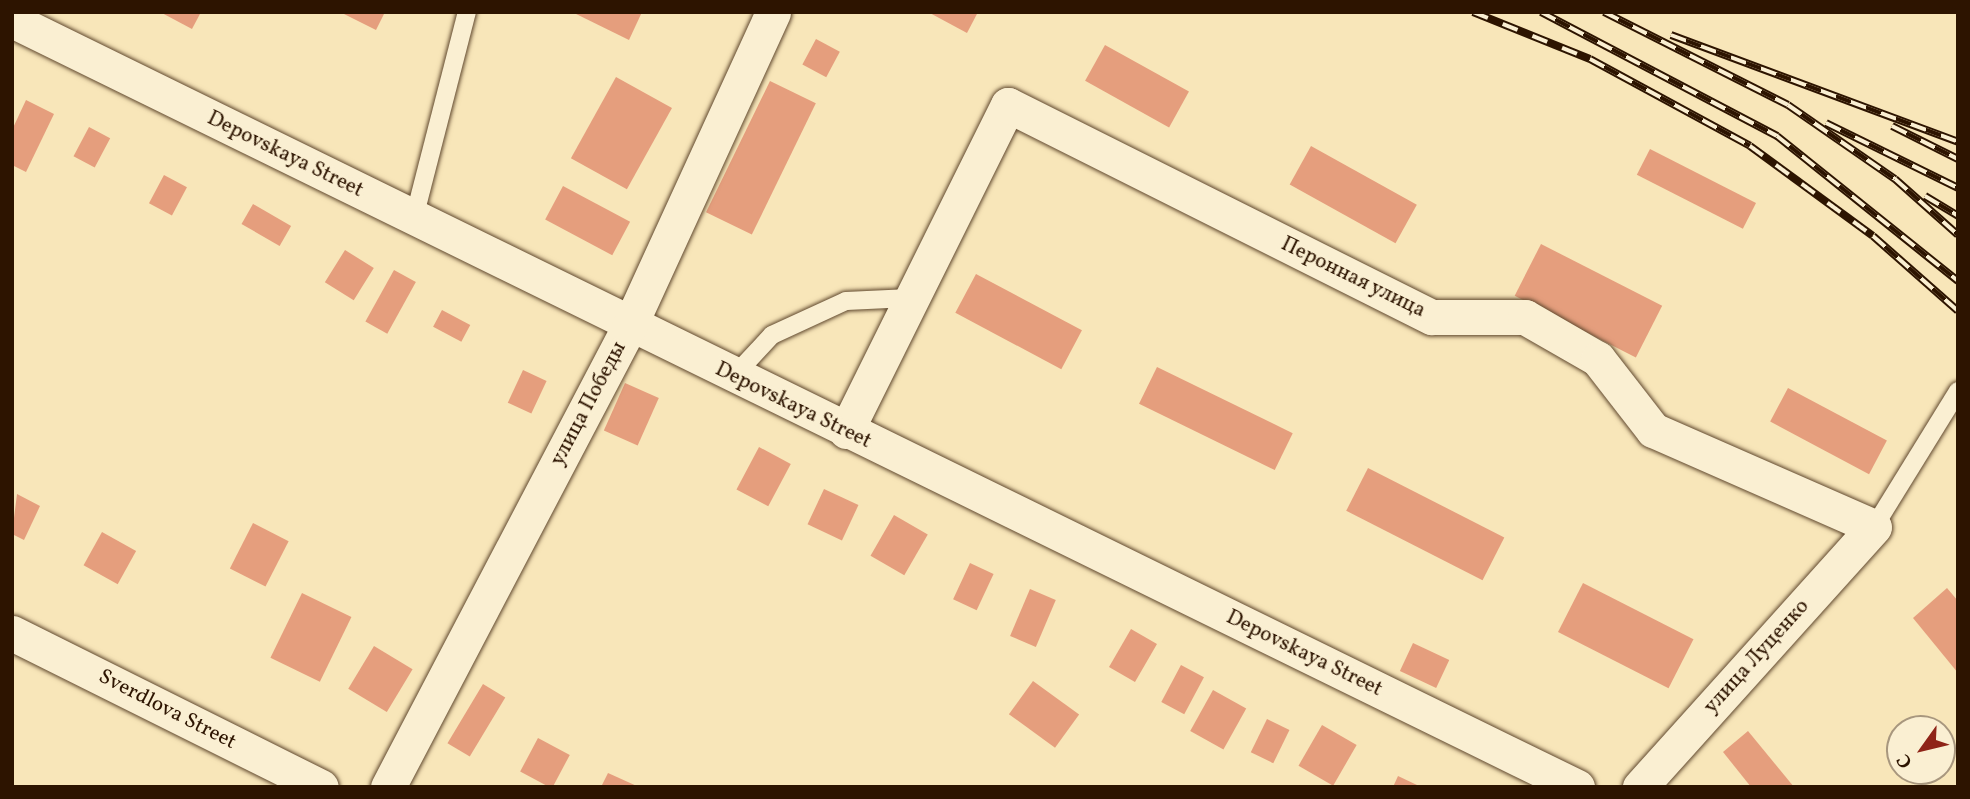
<!DOCTYPE html>
<html>
<head>
<meta charset="utf-8">
<style>
	body { margin:0 }
	#map { position:relative; width:1970px; height:799px; overflow:hidden; background:#f8e6b9; font-family:Vollkorn,serif }
	div>[style] { position:absolute }
	.building>* { inset:0; background:#e59e7d; transform-origin:0 0 }
	.roads { filter:drop-shadow(0 0 2px #60482e) drop-shadow(0 0 2px #60482e) }
	.service>* { height:18px; margin:-9px; padding:0 9px; transform-origin:9px; border-radius:9px; background:#faefd2 }
	.minor>* { height:35px; margin:-17.5px; padding:0 17.5px; transform-origin:17.5px; border-radius:17.5px; background:#faefd2 }
	.rail>* { height:8px; margin-top:-4px; transform-origin:0; background:repeating-linear-gradient(90deg,#faefd2 0 16px,#2d1400 0 32px); box-sizing:border-box; border-block:2px solid #2d1400 }
	span { translate:-50% -50%; white-space:nowrap; text-align:center; line-height:1.15; -webkit-text-stroke:7px #faefd2; paint-order:stroke }
	.street-label { font-size:21px; color:#2d1400 }
	.frame { position:absolute; inset:0; border:14px solid #2d1400; pointer-events:none }
	.north { position:absolute; left:1886px; top:715px; width:70px; height:70px; box-sizing:border-box; background:#faefd2; border:2px solid #a8977e; border-radius:50%; rotate:236deg; font-size:19px; font-weight:700; line-height:28px; text-align:center; color:#2d1400 }
	.north::after { content:''; display:block; margin:auto; width:24px; height:32px; background:#8f2418; clip-path:polygon(50% 0,100% 100%,50% 72%,0 100%) }
</style>
</head>
<body>
<div id="map">
	<div class="building">
		<div style="clip-path:polygon(160px 12px,201px 12px,192px 29px)"></div>
		<div style="clip-path:polygon(340px 12px,385px 12px,376px 30px)"></div>
		<div style="clip-path:polygon(572px 12px,642px 12px,629px 40px)"></div>
		<div style="clip-path:polygon(928px 12px,978px 12px,967px 33px)"></div>
		<div style="left:816px;top:39px;width:27px;height:29px;rotate:28deg"></div>
		<div style="left:1105px;top:45px;width:96px;height:41px;rotate:29deg"></div>
		<div style="left:616px;top:77px;width:64px;height:93px;rotate:29deg"></div>
		<div style="left:770px;top:81px;width:51px;height:146px;rotate:26deg"></div>
		<div style="clip-path:polygon(26px 100px,54px 114px,26px 172px,12px 165px,12px 130px)"></div>
		<div style="left:89px;top:127px;width:24px;height:33px;rotate:28deg"></div>
		<div style="left:1311px;top:146px;width:121px;height:44px;rotate:29deg"></div>
		<div style="left:1650px;top:149px;width:119px;height:29px;rotate:27deg"></div>
		<div style="left:164px;top:175px;width:26px;height:32px;rotate:28deg"></div>
		<div style="left:563px;top:186px;width:76px;height:38px;rotate:28deg"></div>
		<div style="left:253px;top:204px;width:44px;height:23px;rotate:30deg"></div>
		<div style="left:1541px;top:244px;width:136px;height:58px;rotate:27deg"></div>
		<div style="left:345px;top:250px;width:34px;height:38px;rotate:32deg"></div>
		<div style="left:394px;top:270px;width:25px;height:59px;rotate:29deg"></div>
		<div style="left:976px;top:274px;width:120px;height:44px;rotate:28deg"></div>
		<div style="left:442px;top:310px;width:32px;height:19px;rotate:28deg"></div>
		<div style="left:1157px;top:367px;width:151px;height:41px;rotate:26deg"></div>
		<div style="left:523px;top:370px;width:26px;height:36px;rotate:25deg"></div>
		<div style="left:625px;top:383px;width:37px;height:52px;rotate:24deg"></div>
		<div style="left:1788px;top:388px;width:112px;height:38px;rotate:28deg"></div>
		<div style="left:759px;top:447px;width:36px;height:48px;rotate:28deg"></div>
		<div style="left:1368px;top:468px;width:153px;height:48px;rotate:27deg"></div>
		<div style="left:824px;top:489px;width:38px;height:39px;rotate:25deg"></div>
		<div style="clip-path:polygon(17px 494px,40px 506px,24px 540px,12px 534px)"></div>
		<div style="left:894px;top:515px;width:39px;height:47px;rotate:30deg"></div>
		<div style="left:253px;top:523px;width:40px;height:51px;rotate:27deg"></div>
		<div style="left:102px;top:532px;width:39px;height:38px;rotate:29deg"></div>
		<div style="left:970px;top:563px;width:26px;height:40px;rotate:25deg"></div>
		<div style="left:1583px;top:583px;width:124px;height:55px;rotate:27deg"></div>
		<div style="clip-path:polygon(1947px 588px,1958px 601px,1958px 673px,1913px 618px)"></div>
		<div style="left:1030px;top:589px;width:28px;height:51px;rotate:23deg"></div>
		<div style="left:302px;top:593px;width:55px;height:72px;rotate:26deg"></div>
		<div style="left:1131px;top:629px;width:30px;height:44px;rotate:30deg"></div>
		<div style="left:1413px;top:643px;width:40px;height:31px;rotate:25deg"></div>
		<div style="left:374px;top:646px;width:45px;height:50px;rotate:31deg"></div>
		<div style="left:1181px;top:665px;width:26px;height:42px;rotate:28deg"></div>
		<div style="left:1033px;top:681px;width:57px;height:41px;rotate:36deg"></div>
		<div style="left:483px;top:684px;width:26px;height:69px;rotate:31deg"></div>
		<div style="left:1213px;top:690px;width:38px;height:47px;rotate:29deg"></div>
		<div style="left:1267px;top:719px;width:25px;height:37px;rotate:26deg"></div>
		<div style="left:1322px;top:725px;width:40px;height:47px;rotate:30deg"></div>
		<div style="clip-path:polygon(1748px 731px,1794px 787px,1751px 787px,1723px 752px)"></div>
		<div style="left:538px;top:738px;width:36px;height:38px;rotate:28deg"></div>
		<div style="clip-path:polygon(608px 773px,639px 787px,601px 787px)"></div>
		<div style="clip-path:polygon(1398px 776px,1417px 785px,1416px 787px,1393px 787px)"></div>
	</div>
	<div class="roads">
		<div class="service">
			<div style="left:414px;top:218px;width:213px;rotate:-75.6deg"></div>
			<div style="left:733px;top:377px;width:57px;rotate:-47.1deg"></div>
			<div style="left:772px;top:335px;width:81px;rotate:-24.7deg"></div>
			<div style="left:846px;top:301px;width:64px;rotate:-2.7deg"></div>
			<div style="left:1874px;top:527px;width:160px;rotate:-58.3deg"></div>
		</div>
		<div class="minor">
			<div style="left:12px;top:20px;width:1743px;rotate:26.11deg"></div>
			<div style="left:846px;top:431px;width:364px;rotate:-63.6deg"></div>
			<div style="left:1008px;top:105px;width:474px;rotate:26.6deg"></div>
			<div style="left:1432px;top:317px;width:93px"></div>
			<div style="left:1525px;top:317px;width:84px;rotate:29.9deg"></div>
			<div style="left:1598px;top:359px;width:90px;rotate:52.2deg"></div>
			<div style="left:1653px;top:430px;width:241px;rotate:23.7deg"></div>
			<div style="left:1874px;top:527px;width:350px;rotate:132deg"></div>
			<div style="left:12px;top:633px;width:345px;rotate:26.5deg"></div>
			<div style="left:388px;top:787px;width:519px;rotate:-62.35deg"></div>
			<div style="left:629px;top:327px;width:346px;rotate:-65.4deg"></div>
		</div>
	</div>
	<div class="rail">
		<div style="left:1473px;top:12px;width:126px;rotate:21.9deg"></div>
		<div style="left:1590px;top:59px;width:182px;rotate:28.5deg"></div>
		<div style="left:1750px;top:146px;width:152px;rotate:36.2deg"></div>
		<div style="left:1873px;top:236px;width:113px;rotate:41.4deg"></div>
		<div style="left:1541px;top:12px;width:267px;rotate:27.7deg"></div>
		<div style="left:1777px;top:136px;width:232px;rotate:38.7deg"></div>
		<div style="left:1604px;top:12px;width:206px;rotate:26.8deg"></div>
		<div style="left:1788px;top:105px;width:130px;rotate:34.7deg"></div>
		<div style="left:1895px;top:179px;width:84px;rotate:41.6deg"></div>
		<div style="left:1671px;top:35px;width:306px;rotate:20.4deg"></div>
		<div style="left:1826px;top:123px;width:147px;rotate:26.2deg"></div>
		<div style="left:1892px;top:126px;width:74px;rotate:26.6deg"></div>
		<div style="left:1925px;top:196px;width:39px;rotate:31deg"></div>
	</div>
	<div class="street-label">
		<span style="left:285px;top:155px;rotate:26deg">Depovskaya Street</span>
		<span style="left:1353px;top:278px;rotate:26deg">Перонная улица</span>
		<span style="left:589px;top:404px;rotate:-62deg">улица Победы</span>
		<span style="left:793px;top:406px;rotate:26deg">Depovskaya Street</span>
		<span style="left:1304px;top:654px;rotate:26deg">Depovskaya Street</span>
		<span style="left:1757px;top:657px;rotate:-48deg">улица Луценко</span>
		<span style="left:167px;top:710px;rotate:27deg">Sverdlova Street</span>
	</div>
	<div class="frame"></div>
	<div class="north">С</div>
</div>
</body>
</html>
